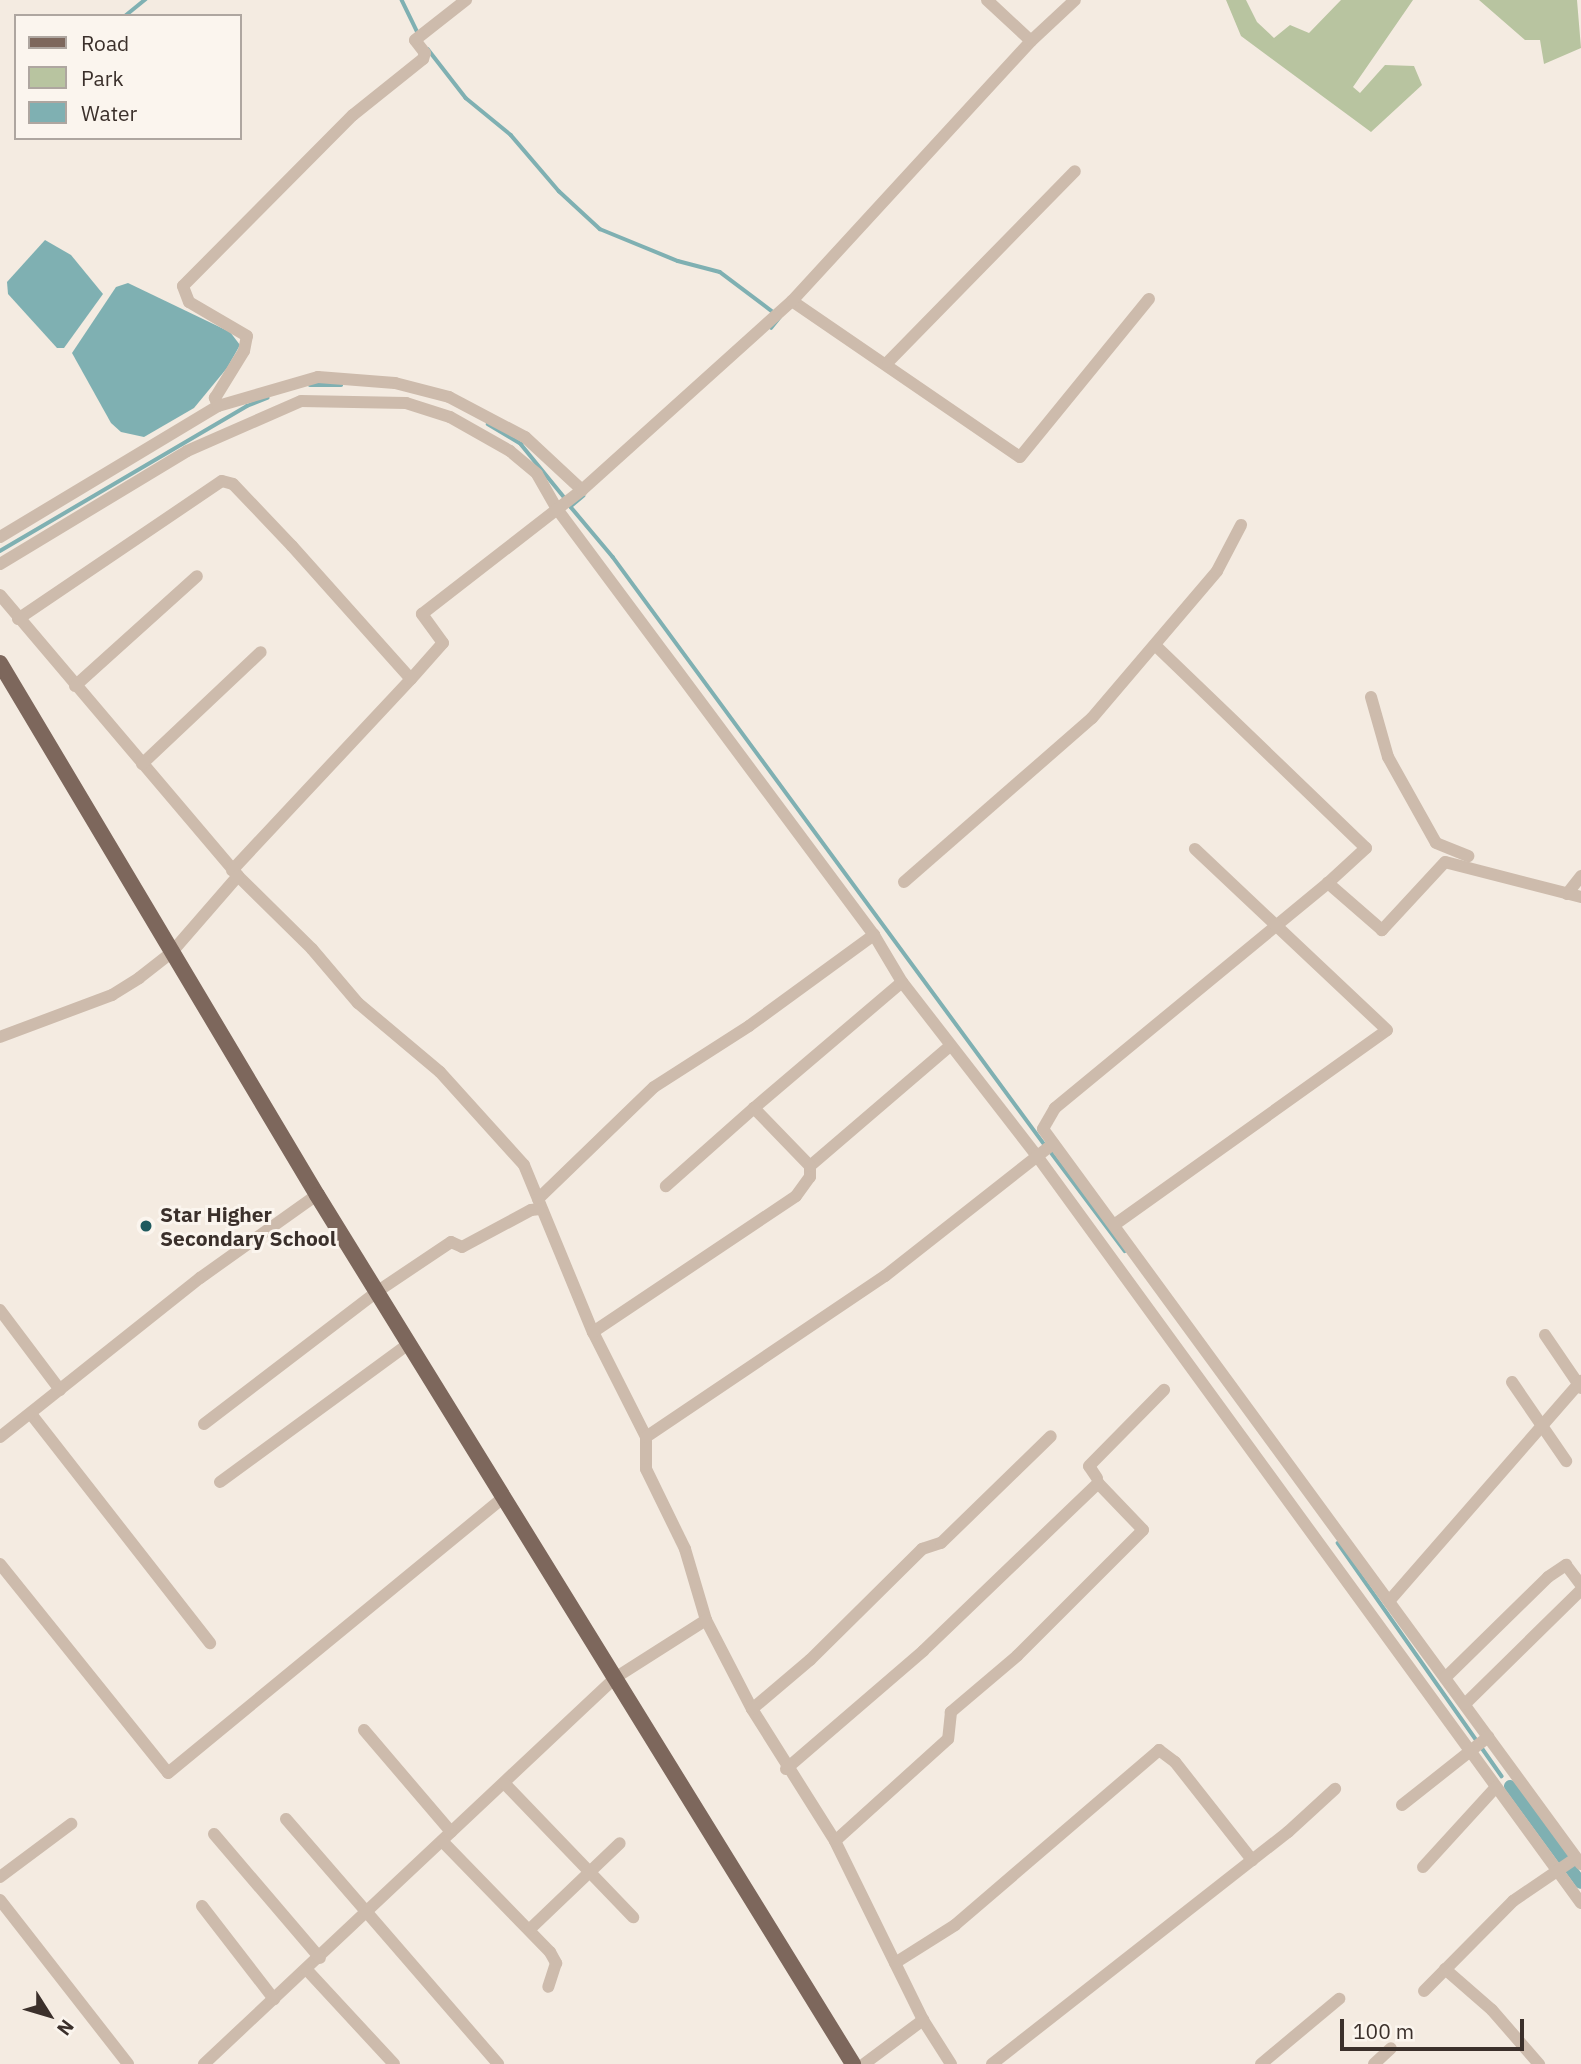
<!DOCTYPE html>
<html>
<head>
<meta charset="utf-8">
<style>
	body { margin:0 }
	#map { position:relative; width:1581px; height:2064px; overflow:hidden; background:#f4ebe1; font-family:"IBM Plex Sans",sans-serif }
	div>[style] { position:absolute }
	.green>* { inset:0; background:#b8c4a0 }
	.water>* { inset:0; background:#7fb0b2 }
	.stream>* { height:3.5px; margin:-1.75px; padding:0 1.75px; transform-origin:1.75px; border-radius:1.75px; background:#7fb0b2 }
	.canal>* { height:12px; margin:-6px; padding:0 6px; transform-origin:6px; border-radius:6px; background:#7fb0b2 }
	.minor>* { height:12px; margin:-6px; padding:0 6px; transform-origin:6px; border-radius:6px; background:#cdbbac }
	.major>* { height:16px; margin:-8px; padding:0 8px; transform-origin:8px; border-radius:8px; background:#7d675c }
	.dots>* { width:19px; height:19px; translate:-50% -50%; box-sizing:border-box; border:4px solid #fbf5ee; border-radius:50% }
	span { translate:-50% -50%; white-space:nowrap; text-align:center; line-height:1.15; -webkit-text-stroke:6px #fbf5ee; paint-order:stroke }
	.poi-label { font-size:21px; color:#3b302b; font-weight:700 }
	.left { translate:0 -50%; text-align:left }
	.legend { position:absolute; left:14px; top:14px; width:228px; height:126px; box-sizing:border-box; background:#fbf5ee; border:2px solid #aea6a0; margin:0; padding:9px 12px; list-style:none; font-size:21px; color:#3b302b }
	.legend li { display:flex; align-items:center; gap:14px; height:35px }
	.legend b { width:35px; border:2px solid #aea6a0 }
	.north { position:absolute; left:14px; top:1980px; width:70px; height:70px; -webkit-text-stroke:5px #fbf5ee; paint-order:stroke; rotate:127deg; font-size:19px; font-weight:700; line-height:28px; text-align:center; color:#3b302b }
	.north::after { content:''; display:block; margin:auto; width:24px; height:32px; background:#3b302b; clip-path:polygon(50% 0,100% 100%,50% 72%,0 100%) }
	.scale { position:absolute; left:1340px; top:2019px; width:184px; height:32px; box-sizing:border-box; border:4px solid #3b302b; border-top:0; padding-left:9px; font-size:21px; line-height:24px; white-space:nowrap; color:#3b302b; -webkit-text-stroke:5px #fbf5ee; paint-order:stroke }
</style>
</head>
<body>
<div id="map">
	<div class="green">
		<div style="clip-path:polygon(1226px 0,1246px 0,1257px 22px,1274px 38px,1290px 25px,1309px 33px,1341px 0,1413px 0,1353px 87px,1360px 93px,1385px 65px,1414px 66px,1422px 85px,1371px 132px,1241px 36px)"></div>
		<div style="clip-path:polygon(1479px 0,1577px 0,1581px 48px,1544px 64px,1540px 40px,1525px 40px)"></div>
	</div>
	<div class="water">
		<div style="clip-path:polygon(45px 240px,71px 255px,103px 294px,64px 348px,57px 348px,8px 294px,7px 282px)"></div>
		<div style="clip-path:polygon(128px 283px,230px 332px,240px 345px,227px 368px,194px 408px,144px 437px,121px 432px,111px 423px,72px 353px,116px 287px)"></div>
	</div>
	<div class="stream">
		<div style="left:402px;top:0;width:37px;rotate:64deg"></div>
		<div style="left:125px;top:16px;width:26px;rotate:-39deg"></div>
		<div style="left:428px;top:49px;width:62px;rotate:52.2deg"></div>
		<div style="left:466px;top:98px;width:58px;rotate:39.4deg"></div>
		<div style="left:511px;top:135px;width:74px;rotate:49.4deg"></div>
		<div style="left:559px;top:191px;width:56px;rotate:42.8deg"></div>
		<div style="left:600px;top:229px;width:84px;rotate:22.3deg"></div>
		<div style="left:678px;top:261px;width:43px;rotate:14.7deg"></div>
		<div style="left:720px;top:272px;width:65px;rotate:36.9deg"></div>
		<div style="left:771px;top:328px;width:14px;rotate:-51deg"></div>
		<div style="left:310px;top:385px;width:31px"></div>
		<div style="left:488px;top:424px;width:39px;rotate:31deg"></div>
		<div style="left:521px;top:444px;width:68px;rotate:50.9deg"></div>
		<div style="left:584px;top:496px;width:17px;rotate:140deg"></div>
		<div style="left:571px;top:507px;width:65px;rotate:50deg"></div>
		<div style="left:613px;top:557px;width:730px;rotate:53.7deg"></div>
		<div style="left:0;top:551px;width:286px;rotate:-30.4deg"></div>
		<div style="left:247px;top:406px;width:22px;rotate:-22deg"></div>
		<div style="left:1050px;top:1151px;width:125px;rotate:53.1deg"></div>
		<div style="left:1338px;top:1543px;width:285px;rotate:54.9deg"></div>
	</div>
	<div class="canal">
		<div style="left:1510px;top:1786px;width:120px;rotate:53.8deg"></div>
	</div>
	<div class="minor">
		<div style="left:987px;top:0;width:60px;rotate:43deg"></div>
		<div style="left:792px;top:301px;width:276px;rotate:34.4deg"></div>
		<div style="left:1020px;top:457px;width:204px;rotate:-50.8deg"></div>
		<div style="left:888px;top:362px;width:267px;rotate:-45.6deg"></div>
		<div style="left:218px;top:406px;width:9px;rotate:-111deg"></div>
		<div style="left:215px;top:398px;width:55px;rotate:-58.3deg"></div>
		<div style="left:244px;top:351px;width:15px;rotate:-79deg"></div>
		<div style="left:247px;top:336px;width:67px;rotate:-149.6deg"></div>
		<div style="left:189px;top:302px;width:17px;rotate:-111deg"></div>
		<div style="left:183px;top:286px;width:241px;rotate:-45.2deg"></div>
		<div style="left:353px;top:115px;width:90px;rotate:-38.7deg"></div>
		<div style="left:423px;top:59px;width:6px;rotate:-72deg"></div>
		<div style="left:425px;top:53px;width:16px;rotate:-128deg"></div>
		<div style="left:415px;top:40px;width:65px;rotate:-38.1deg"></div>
		<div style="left:0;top:537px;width:254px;rotate:-31deg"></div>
		<div style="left:218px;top:406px;width:104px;rotate:-16.2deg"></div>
		<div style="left:318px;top:377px;width:77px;rotate:4.5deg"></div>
		<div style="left:395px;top:383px;width:56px;rotate:14.5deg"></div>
		<div style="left:449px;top:397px;width:86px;rotate:27.8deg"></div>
		<div style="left:525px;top:437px;width:78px;rotate:42.9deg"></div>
		<div style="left:0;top:564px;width:218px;rotate:-31.1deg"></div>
		<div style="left:187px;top:451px;width:124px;rotate:-23.7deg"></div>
		<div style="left:301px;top:401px;width:105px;rotate:1.1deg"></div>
		<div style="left:406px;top:403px;width:46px;rotate:17.7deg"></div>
		<div style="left:450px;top:417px;width:69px;rotate:29.5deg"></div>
		<div style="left:510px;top:451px;width:35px;rotate:40deg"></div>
		<div style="left:537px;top:474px;width:40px;rotate:60.3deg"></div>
		<div style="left:557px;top:509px;width:531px;rotate:53.35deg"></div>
		<div style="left:874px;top:935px;width:55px;rotate:59.2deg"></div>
		<div style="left:902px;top:982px;width:220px;rotate:52.2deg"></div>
		<div style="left:1037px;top:1156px;width:924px;rotate:53.94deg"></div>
		<div style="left:0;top:595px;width:368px;rotate:49.7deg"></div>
		<div style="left:238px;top:876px;width:104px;rotate:44.6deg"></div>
		<div style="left:312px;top:949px;width:71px;rotate:49.6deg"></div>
		<div style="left:358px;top:1003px;width:107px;rotate:40.1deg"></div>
		<div style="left:440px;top:1072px;width:125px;rotate:47.9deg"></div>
		<div style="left:524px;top:1165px;width:181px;rotate:67.6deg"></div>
		<div style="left:593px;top:1332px;width:118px;rotate:63.2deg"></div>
		<div style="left:646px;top:1437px;width:32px;rotate:90deg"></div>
		<div style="left:646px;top:1469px;width:89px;rotate:64deg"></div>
		<div style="left:685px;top:1549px;width:74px;rotate:73.5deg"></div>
		<div style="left:706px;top:1620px;width:108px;rotate:147.5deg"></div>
		<div style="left:615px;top:1678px;width:564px;rotate:136.8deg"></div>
		<div style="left:18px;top:619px;width:246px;rotate:-34.1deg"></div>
		<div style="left:222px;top:481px;width:11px;rotate:15deg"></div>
		<div style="left:233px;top:484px;width:86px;rotate:46.4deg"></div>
		<div style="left:292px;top:546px;width:178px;rotate:48.2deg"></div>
		<div style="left:411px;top:679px;width:262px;rotate:133.1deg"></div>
		<div style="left:1157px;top:647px;width:290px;rotate:43.9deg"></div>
		<div style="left:1366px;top:848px;width:52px;rotate:137.4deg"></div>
		<div style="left:411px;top:679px;width:48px;rotate:-48.4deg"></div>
		<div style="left:443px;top:643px;width:36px;rotate:-126deg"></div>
		<div style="left:422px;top:614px;width:202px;rotate:-37.8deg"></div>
		<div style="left:582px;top:490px;width:283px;rotate:-42deg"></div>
		<div style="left:792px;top:301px;width:353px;rotate:-47.4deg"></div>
		<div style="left:1031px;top:41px;width:60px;rotate:-43deg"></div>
		<div style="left:75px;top:686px;width:164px;rotate:-42deg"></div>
		<div style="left:1371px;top:697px;width:62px;rotate:74.2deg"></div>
		<div style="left:1388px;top:757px;width:98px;rotate:60.8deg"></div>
		<div style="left:1436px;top:843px;width:35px;rotate:22deg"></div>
		<div style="left:142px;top:764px;width:163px;rotate:-43.3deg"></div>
		<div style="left:904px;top:882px;width:249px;rotate:-41.1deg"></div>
		<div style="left:1092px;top:718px;width:193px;rotate:-49.6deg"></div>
		<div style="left:1217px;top:571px;width:52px;rotate:-62.4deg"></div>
		<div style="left:1567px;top:894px;width:23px;rotate:-52deg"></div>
		<div style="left:1581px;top:897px;width:140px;rotate:-165.6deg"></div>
		<div style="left:1445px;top:862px;width:93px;rotate:132.8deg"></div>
		<div style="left:1382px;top:930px;width:72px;rotate:-139deg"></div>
		<div style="left:1328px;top:883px;width:354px;rotate:140.5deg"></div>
		<div style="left:1055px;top:1108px;width:24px;rotate:120deg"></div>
		<div style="left:1043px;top:1129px;width:911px;rotate:53.8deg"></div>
		<div style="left:0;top:1037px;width:120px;rotate:-20.6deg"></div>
		<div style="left:112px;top:995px;width:32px;rotate:-32deg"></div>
		<div style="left:139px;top:978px;width:41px;rotate:-38deg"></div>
		<div style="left:171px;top:953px;width:102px;rotate:-49deg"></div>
		<div style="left:754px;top:1108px;width:194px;rotate:-40.4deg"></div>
		<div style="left:810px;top:1166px;width:184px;rotate:-40.6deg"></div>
		<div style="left:538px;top:1199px;width:161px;rotate:-44deg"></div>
		<div style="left:654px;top:1087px;width:113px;rotate:-32.7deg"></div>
		<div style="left:749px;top:1026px;width:155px;rotate:-36.1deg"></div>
		<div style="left:1114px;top:1225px;width:335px;rotate:-35.5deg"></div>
		<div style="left:1387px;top:1030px;width:264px;rotate:-136.7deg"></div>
		<div style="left:0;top:1310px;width:100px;rotate:53.1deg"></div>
		<div style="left:593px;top:1332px;width:244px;rotate:-33.8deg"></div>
		<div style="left:796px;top:1196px;width:24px;rotate:-54deg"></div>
		<div style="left:810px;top:1177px;width:11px;rotate:-90deg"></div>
		<div style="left:810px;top:1166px;width:81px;rotate:-134deg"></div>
		<div style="left:754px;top:1108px;width:118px;rotate:138.4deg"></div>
		<div style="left:1545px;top:1335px;width:64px;rotate:55.8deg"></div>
		<div style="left:1512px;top:1382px;width:96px;rotate:55.6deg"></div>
		<div style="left:31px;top:1414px;width:291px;rotate:52deg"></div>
		<div style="left:204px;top:1424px;width:219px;rotate:-37.4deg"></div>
		<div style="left:378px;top:1291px;width:88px;rotate:-33.9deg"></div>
		<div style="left:451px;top:1242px;width:12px;rotate:24deg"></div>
		<div style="left:462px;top:1247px;width:78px;rotate:-28.2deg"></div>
		<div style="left:531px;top:1210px;width:9px;rotate:-6deg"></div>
		<div style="left:0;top:1437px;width:256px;rotate:-38.5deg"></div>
		<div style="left:200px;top:1278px;width:143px;rotate:-35.4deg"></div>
		<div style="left:646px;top:1437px;width:288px;rotate:-34deg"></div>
		<div style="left:885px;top:1276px;width:214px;rotate:-38.2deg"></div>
		<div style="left:1097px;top:1478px;width:14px;rotate:-124deg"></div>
		<div style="left:1089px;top:1466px;width:107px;rotate:-45.4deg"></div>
		<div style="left:220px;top:1482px;width:235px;rotate:-36.2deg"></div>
		<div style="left:0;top:1564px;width:268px;rotate:51.2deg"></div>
		<div style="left:168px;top:1773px;width:436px;rotate:-39.4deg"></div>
		<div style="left:1390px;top:1600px;width:291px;rotate:-48.9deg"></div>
		<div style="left:706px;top:1620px;width:100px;rotate:62.7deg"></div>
		<div style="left:752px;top:1709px;width:156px;rotate:57.8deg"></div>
		<div style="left:835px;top:1841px;width:199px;rotate:63.8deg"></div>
		<div style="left:923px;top:2020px;width:52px;rotate:57.5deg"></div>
		<div style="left:1445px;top:1678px;width:144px;rotate:-44.4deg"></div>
		<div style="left:1548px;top:1577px;width:22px;rotate:-34deg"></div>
		<div style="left:1566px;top:1565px;width:25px;rotate:53deg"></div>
		<div style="left:1465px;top:1704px;width:163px;rotate:-44.5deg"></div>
		<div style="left:752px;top:1709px;width:76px;rotate:-40.2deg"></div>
		<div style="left:810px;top:1660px;width:158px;rotate:-44.7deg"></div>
		<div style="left:922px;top:1549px;width:20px;rotate:-18deg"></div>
		<div style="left:941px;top:1543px;width:153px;rotate:-44.2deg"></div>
		<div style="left:364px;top:1730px;width:134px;rotate:49.5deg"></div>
		<div style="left:786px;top:1769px;width:181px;rotate:-40.7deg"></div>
		<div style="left:923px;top:1651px;width:243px;rotate:-43.8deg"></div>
		<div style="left:1098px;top:1483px;width:65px;rotate:46.2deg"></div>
		<div style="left:1143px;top:1530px;width:178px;rotate:135deg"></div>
		<div style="left:1017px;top:1656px;width:87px;rotate:139.7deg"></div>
		<div style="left:951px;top:1712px;width:27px;rotate:96deg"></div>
		<div style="left:948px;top:1739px;width:152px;rotate:137.9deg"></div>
		<div style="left:505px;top:1784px;width:185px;rotate:46.1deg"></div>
		<div style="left:1402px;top:1805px;width:110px;rotate:-38.3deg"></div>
		<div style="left:286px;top:1819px;width:324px;rotate:49.1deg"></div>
		<div style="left:214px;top:1834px;width:163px;rotate:49.5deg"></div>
		<div style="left:442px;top:1841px;width:155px;rotate:45.8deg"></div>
		<div style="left:550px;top:1952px;width:13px;rotate:61deg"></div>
		<div style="left:556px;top:1963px;width:25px;rotate:108deg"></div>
		<div style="left:1423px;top:1867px;width:108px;rotate:-47.6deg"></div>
		<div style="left:0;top:1877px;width:89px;rotate:-36.7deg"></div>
		<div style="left:0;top:1900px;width:208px;rotate:52deg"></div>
		<div style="left:202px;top:1906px;width:118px;rotate:52.3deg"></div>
		<div style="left:530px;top:1929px;width:124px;rotate:-43.7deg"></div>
		<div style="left:895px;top:1963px;width:71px;rotate:-32.3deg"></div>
		<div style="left:955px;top:1925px;width:269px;rotate:-40.6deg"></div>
		<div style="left:1159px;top:1750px;width:20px;rotate:37deg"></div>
		<div style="left:1175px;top:1762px;width:125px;rotate:51.8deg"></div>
		<div style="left:1445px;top:1969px;width:62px;rotate:41.1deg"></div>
		<div style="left:1492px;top:2010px;width:72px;rotate:49deg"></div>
		<div style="left:307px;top:1970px;width:128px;rotate:47.2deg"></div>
		<div style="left:1424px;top:1991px;width:127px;rotate:-45.3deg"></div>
		<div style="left:1513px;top:1901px;width:76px;rotate:-34.3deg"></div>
		<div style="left:864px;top:2064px;width:74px;rotate:-36.7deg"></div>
		<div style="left:992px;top:2064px;width:376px;rotate:-38.1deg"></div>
		<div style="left:1288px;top:1832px;width:64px;rotate:-42.5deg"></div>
		<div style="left:1261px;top:2064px;width:102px;rotate:-39.8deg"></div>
		<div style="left:1374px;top:2064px;width:23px;rotate:-43deg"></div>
	</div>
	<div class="major">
		<div style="left:0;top:663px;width:619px;rotate:59.21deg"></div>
		<div style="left:317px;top:1195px;width:1021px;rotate:58.33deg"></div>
	</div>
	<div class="dots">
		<div style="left:146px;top:1226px;background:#1f5a5e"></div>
	</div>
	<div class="poi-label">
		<span class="left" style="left:160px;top:1226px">Star Higher<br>Secondary School</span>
	</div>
	<ul class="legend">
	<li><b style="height:9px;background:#7d675c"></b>Road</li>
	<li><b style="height:19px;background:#b8c4a0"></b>Park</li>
	<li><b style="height:19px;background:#7fb0b2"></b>Water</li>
	</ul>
	<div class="north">N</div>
	<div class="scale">100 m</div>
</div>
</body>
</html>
